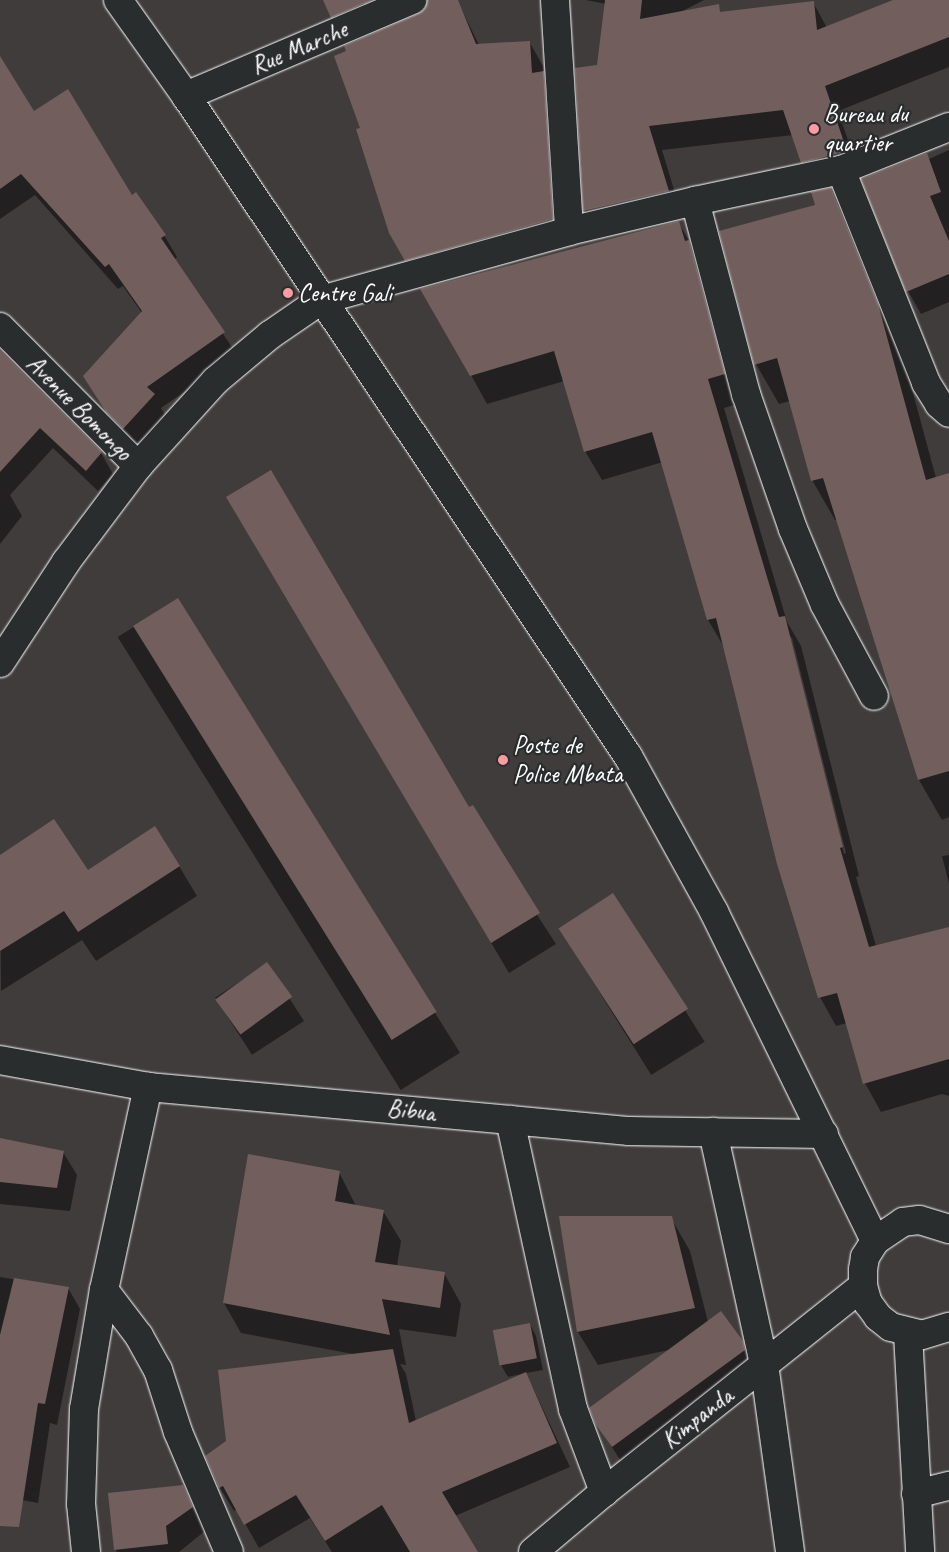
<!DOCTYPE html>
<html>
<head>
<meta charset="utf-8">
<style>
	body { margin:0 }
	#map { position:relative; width:949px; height:1552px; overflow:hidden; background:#403c3c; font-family:Caveat,sans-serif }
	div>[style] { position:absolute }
	.shadow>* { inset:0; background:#0007; transform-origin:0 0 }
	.building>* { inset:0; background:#725f5d; transform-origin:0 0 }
	.roads { filter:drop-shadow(0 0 1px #fff) drop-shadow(0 0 1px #fff) }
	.minor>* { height:28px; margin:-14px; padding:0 14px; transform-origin:14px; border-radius:14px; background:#2a2d2e }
	.dots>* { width:14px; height:14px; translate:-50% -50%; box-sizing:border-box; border:2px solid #2a2d2e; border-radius:50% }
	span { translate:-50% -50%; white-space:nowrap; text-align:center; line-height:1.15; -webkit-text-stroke:4.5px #2a2d2e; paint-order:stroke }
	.street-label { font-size:25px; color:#fff }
	.poi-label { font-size:25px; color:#fff }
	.left { translate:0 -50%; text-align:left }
</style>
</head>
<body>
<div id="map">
	<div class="shadow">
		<div style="clip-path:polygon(324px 0,362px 0,375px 27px,345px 40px)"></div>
		<div style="clip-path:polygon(586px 0,704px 0,665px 20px,813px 2px,827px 28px,897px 0,949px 0,949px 67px,838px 111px,860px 175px,816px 187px,802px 162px,793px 135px,662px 150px,682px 216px,599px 235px,585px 211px,576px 69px,598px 66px,606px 4px)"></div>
		<div style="clip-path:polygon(459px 4px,479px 45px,530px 43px,543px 66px,544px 74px,556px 96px,565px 243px,419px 283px,390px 232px,361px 129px)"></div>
		<div style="clip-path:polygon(0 59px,33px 113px,132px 197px,164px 235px,177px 257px,174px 260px,237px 355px,161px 408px,166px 417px,136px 450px,121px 434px,97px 398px,142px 313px,123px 286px,118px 289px,35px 195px,0 219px)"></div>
		<div style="clip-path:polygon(949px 150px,949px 302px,921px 314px,908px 291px,929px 159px)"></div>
		<div style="clip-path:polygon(831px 189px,854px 229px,900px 345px,936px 478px,949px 474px,949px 817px,942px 820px,919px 780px,838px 519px,835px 520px,812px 480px,790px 401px,779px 404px,756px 364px,816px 206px)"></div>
		<div style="clip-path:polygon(evenodd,678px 222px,695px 251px,740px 403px,724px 408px,787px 622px,801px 646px,859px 876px,856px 877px,876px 946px,949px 929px,949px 1096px,942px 1094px,881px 1112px,865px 1083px,847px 1023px,836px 1026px,820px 997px,724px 647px,708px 620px,663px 462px,602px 480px,585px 451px,564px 381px,487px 404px,471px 375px,678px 222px,788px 634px,792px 638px,846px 853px,844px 854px,788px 634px)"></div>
		<div style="clip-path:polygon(0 351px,101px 453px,113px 474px,98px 491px,53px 448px,10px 495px,22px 516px,0 544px)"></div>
		<div style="clip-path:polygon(245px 527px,468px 809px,556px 944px,509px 973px)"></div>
		<div style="left:177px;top:600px;width:534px;height:70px;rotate:58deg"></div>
		<div style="clip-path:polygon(949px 855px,949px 884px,942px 856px)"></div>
		<div style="clip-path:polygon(0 857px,87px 871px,179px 866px,197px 896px,96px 961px,82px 940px,1px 991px)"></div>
		<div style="left:613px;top:895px;width:173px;height:63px;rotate:58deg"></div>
		<div style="left:267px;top:964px;width:68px;height:62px;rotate:57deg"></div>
		<div style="clip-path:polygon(0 1139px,63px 1152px,77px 1175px,70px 1211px,0 1204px)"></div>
		<div style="clip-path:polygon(339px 1172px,356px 1206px,383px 1211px,401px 1241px,397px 1266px,444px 1273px,461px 1304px,456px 1337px,399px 1329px,406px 1365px,400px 1364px,406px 1374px,416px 1421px,521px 1374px,508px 1377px,501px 1365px,530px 1324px,536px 1336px,543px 1370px,526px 1373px,570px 1467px,455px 1516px,476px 1552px,332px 1552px,310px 1518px,259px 1548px,237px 1509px,234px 1511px,220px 1488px,207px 1457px,353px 1354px,241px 1333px,224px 1303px)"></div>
		<div style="clip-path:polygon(561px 1217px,671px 1218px,690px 1251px,708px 1322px,742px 1342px,756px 1366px,626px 1469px,597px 1424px,669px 1350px,598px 1365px,578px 1332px)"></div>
		<div style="clip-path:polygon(0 1277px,68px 1288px,80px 1309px,57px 1425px,50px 1423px,38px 1503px,0 1496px)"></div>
		<div style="clip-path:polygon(183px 1486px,205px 1531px,179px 1552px,117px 1552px,115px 1549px)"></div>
	</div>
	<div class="building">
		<div style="clip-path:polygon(323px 0,372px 0,331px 18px)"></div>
		<div style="clip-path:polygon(427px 0,458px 0,476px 44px,530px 41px,532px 73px,544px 71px,553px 219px,405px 261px,389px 233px,356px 129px,360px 128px,334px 56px,346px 51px,344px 46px,418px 14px,425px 9px)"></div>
		<div style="clip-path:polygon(605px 0,642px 0,640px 19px,719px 4px,720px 12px,814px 1px,817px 30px,893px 0,949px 0,949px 37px,825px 86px,847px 151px,801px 163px,783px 110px,649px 126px,669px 191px,583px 211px,575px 68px,597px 65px)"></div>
		<div style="clip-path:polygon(0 56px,34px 111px,68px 89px,132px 195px,136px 192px,166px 235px,161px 238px,225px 332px,147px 387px,155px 394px,123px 429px,106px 412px,83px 376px,142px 311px,109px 264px,105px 267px,21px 174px,0 189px)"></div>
		<div style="clip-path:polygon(927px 153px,941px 192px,930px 196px,949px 241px,949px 274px,906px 292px,861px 179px)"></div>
		<div style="clip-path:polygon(831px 188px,878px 304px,926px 480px,949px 473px,949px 771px,918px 780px,823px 478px,811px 481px,777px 358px,754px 365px,719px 231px,815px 205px,811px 192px)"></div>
		<div style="clip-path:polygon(679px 221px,685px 241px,689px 240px,725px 374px,708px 379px,779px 617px,785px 616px,843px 847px,840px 848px,869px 947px,949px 927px,949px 1059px,863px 1084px,837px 993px,818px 998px,777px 864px,716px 618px,707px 620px,652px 432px,584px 452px,554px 351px,470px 376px,420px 289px)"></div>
		<div style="clip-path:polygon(0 350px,102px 452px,86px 471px,40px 428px,0 472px)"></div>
		<div style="clip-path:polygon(271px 470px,469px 807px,473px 805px,540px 913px,491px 943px,226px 497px)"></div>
		<div style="left:178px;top:598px;width:488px;height:53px;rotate:58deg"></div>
		<div style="clip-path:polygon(54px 819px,88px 870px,155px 826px,180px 866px,78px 932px,64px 911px,0 951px,0 855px)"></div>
		<div style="left:613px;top:893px;width:138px;height:65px;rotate:57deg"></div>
		<div style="left:267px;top:962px;width:43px;height:64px;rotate:54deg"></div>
		<div style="clip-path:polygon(0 1138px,64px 1151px,57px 1188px,0 1182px)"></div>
		<div style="clip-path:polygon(248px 1154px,340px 1171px,335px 1201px,384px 1210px,375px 1262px,445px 1272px,440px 1308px,382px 1299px,390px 1335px,223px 1303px)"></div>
		<div style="clip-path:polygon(559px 1216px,672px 1216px,695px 1308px,577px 1332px)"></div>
		<div style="clip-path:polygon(14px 1278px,69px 1287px,45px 1404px,38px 1403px,19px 1527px,0 1526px,0 1335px)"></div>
		<div style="clip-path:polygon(721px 1311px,743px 1341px,745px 1350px,612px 1447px,596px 1425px,589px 1408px)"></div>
		<div style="left:530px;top:1323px;width:36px;height:38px;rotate:79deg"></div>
		<div style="clip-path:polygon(393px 1349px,409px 1423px,526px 1372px,557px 1443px,442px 1492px,478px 1552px,410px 1552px,382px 1505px,325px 1541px,296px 1495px,244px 1525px,223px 1486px,219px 1488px,205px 1456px,226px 1441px,218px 1370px)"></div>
		<div style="clip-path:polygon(183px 1485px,193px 1507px,166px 1526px,168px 1544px,114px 1550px,108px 1493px)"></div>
	</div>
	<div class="roads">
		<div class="minor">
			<div style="left:118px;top:0;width:118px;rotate:54.7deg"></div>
			<div style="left:186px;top:96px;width:794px;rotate:56.19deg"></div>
			<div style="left:628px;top:756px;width:178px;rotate:61.1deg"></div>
			<div style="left:714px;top:912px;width:366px;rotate:63.9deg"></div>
			<div style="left:555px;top:0;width:231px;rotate:86.5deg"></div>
			<div style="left:186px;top:96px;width:246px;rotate:-23deg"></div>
			<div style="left:841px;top:170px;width:229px;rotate:68.2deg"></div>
			<div style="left:926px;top:383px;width:25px;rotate:58deg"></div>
			<div style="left:939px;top:404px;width:13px;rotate:42deg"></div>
			<div style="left:695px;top:201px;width:149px;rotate:-12deg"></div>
			<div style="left:841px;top:170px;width:116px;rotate:-21.7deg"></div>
			<div style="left:0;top:327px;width:196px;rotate:45.2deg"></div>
			<div style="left:0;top:663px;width:121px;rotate:-56.8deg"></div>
			<div style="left:66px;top:562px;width:120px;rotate:-53.1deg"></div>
			<div style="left:138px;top:466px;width:115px;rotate:-47.8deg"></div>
			<div style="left:215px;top:381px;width:72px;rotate:-39.9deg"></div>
			<div style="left:270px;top:335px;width:62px;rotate:-34.5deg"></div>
			<div style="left:321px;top:300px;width:257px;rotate:-15.5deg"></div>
			<div style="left:569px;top:231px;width:130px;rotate:-13.4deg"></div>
			<div style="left:695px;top:201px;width:200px;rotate:75.2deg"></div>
			<div style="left:746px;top:394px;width:143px;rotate:70.8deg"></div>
			<div style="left:793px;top:529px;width:82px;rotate:67.2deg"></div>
			<div style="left:825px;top:605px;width:103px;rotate:61.7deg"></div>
			<div style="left:0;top:1060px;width:150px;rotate:10.3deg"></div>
			<div style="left:148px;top:1087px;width:364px;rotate:5.2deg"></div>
			<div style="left:510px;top:1120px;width:120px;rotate:5.3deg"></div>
			<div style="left:629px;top:1131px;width:195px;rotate:0.9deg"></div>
			<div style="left:510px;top:1120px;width:296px;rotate:77.7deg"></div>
			<div style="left:573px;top:1409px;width:89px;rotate:69.5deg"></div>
			<div style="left:713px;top:1132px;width:238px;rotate:77.6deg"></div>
			<div style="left:764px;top:1364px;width:190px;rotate:82.1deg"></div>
			<div style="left:949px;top:1229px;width:31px;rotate:-163deg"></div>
			<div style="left:919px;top:1220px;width:16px;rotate:173deg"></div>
			<div style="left:903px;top:1222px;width:34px;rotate:146deg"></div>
			<div style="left:875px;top:1241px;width:19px;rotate:122deg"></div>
			<div style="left:865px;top:1257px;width:13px;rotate:99deg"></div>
			<div style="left:863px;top:1270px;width:16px;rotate:90deg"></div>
			<div style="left:863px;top:1286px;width:18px;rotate:74deg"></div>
			<div style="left:868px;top:1303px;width:17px;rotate:54deg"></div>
			<div style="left:878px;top:1317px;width:16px;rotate:38deg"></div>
			<div style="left:891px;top:1327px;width:32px;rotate:14deg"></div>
			<div style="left:922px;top:1335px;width:28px;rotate:-17deg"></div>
			<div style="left:104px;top:1290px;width:58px;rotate:52.7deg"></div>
			<div style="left:139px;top:1336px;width:39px;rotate:61deg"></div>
			<div style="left:158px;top:1370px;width:65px;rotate:72.1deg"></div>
			<div style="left:178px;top:1432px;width:130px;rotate:67deg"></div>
			<div style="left:908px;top:1334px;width:218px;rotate:86.8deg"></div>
			<div style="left:916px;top:1494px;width:34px;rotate:-14deg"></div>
			<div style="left:86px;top:1552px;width:48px;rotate:-95.9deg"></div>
			<div style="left:81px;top:1504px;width:95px;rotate:-88.2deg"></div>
			<div style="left:84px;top:1409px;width:121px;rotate:-80.5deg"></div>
			<div style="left:104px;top:1290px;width:208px;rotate:-77.8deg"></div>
			<div style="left:533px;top:1552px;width:93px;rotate:-40.2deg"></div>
			<div style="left:604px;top:1492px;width:331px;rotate:-38.5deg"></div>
		</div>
	</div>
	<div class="dots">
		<div style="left:814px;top:129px;background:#ff9aa2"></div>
		<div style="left:288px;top:293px;background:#ff9aa2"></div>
		<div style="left:503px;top:760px;background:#ff9aa2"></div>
	</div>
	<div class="street-label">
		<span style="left:299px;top:48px;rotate:-23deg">Rue Marche</span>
		<span style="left:79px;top:408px;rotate:45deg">Avenue Bomongo</span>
		<span style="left:411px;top:1111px;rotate:5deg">Bibua</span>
		<span style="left:697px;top:1418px;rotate:-38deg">Kimpanda</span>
	</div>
	<div class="poi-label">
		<span class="left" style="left:824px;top:129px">Bureau du<br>quartier</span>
		<span class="left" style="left:298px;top:293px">Centre Gali</span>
		<span class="left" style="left:513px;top:760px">Poste de<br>Police Mbata</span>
	</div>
</div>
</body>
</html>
